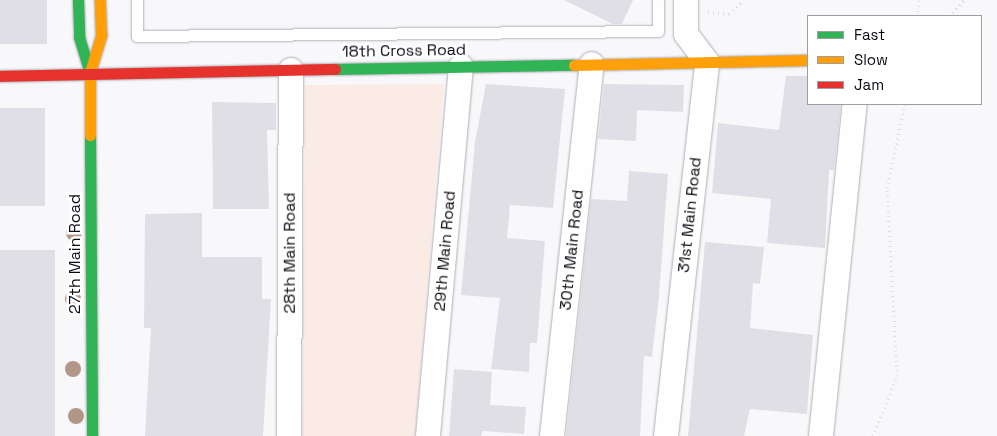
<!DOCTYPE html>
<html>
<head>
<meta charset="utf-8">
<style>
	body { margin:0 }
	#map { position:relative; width:997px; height:436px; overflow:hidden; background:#f8f8fb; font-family:"Space Grotesk",sans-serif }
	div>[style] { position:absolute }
	.green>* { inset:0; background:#faebe4 }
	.building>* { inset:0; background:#e0dfe5; transform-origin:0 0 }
	.path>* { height:3px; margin-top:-1.5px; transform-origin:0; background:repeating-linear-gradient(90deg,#dededf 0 1px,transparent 0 5px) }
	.roads { filter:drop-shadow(0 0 1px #afaeb4) drop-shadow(0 0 1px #afaeb4) }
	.lane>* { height:11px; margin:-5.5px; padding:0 5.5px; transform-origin:5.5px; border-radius:5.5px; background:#fefefe }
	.street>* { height:24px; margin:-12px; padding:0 12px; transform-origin:12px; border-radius:12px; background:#fefefe }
	.fast>* { height:11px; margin:-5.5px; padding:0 5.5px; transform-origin:5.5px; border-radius:5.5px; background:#30b455 }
	.slow>* { height:11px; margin:-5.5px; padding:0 5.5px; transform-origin:5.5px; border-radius:5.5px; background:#ff9f0a }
	.jam>* { height:11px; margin:-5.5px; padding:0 5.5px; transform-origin:5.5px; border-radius:5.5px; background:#e5322d }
	.trees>* { width:16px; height:16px; margin:-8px; border-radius:50%; background:#b29687 }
	span { translate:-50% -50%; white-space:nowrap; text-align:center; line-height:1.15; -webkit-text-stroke:5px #fff; paint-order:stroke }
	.street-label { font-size:16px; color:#0c0b13 }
	.legend { position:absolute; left:807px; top:15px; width:175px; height:90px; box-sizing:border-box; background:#fff; border:1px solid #9e9da1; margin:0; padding:6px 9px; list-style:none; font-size:15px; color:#0c0b13 }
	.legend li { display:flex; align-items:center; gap:10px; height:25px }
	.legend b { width:25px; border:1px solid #9e9da1 }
</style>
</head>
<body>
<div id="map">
	<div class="green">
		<div style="clip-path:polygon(444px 84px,415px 436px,302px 436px,305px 85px)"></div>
	</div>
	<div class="building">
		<div style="left:0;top:0;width:47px;height:44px"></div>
		<div style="clip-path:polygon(564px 0,633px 0,622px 24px,613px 24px)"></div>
		<div style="clip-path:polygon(786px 76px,808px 76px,808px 104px,841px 104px,834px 170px,829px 170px,825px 248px,767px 243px,771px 199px,712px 193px,718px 123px,779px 130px)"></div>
		<div style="clip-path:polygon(486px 84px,565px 89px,553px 208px,510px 205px,507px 238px,545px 241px,537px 343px,530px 343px,529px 372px,491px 369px,500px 298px,461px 295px,475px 142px)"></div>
		<div style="clip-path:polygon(604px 84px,684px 85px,683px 112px,637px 110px,636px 141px,598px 139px)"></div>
		<div style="clip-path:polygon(212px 102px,276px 103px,276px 130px,267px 130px,269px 209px,213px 209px)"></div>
		<div style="left:0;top:108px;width:45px;height:98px"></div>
		<div style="clip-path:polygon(629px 171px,668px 174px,659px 296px,652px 357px,644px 356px,640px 436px,566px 436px,591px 199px,627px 201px)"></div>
		<div style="clip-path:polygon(202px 213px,202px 257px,262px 257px,262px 299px,271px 299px,263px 436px,145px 436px,151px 328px,144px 328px,145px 214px)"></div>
		<div style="clip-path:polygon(705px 242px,764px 247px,760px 284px,753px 283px,750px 328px,813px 335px,807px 414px,750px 409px,744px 436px,688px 436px)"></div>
		<div style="left:0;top:250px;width:55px;height:186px"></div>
		<div style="clip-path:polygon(454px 369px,492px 372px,490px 405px,526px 407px,524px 434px,483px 431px,481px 436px,449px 436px)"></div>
	</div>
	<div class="path">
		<div style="left:708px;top:12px;width:21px;rotate:5deg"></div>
		<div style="left:729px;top:14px;width:18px;rotate:-43deg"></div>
		<div style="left:917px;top:16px;width:16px;rotate:-83deg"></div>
		<div style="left:949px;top:16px;width:22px;rotate:-47deg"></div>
		<div style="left:873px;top:436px;width:65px;rotate:-68.2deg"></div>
		<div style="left:897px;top:376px;width:188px;rotate:-93deg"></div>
		<div style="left:887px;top:188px;width:86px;rotate:-77.9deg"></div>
	</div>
	<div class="roads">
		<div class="lane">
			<div style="left:137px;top:0;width:36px;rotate:90deg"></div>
			<div style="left:137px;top:36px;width:521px;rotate:-0.55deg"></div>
			<div style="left:658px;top:31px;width:31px;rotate:-90deg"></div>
		</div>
		<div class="street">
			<div style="left:289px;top:436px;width:366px;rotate:-89.7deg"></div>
			<div style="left:428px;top:436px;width:371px;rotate:-84.9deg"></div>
			<div style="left:552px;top:436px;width:374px;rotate:-83.9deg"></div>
			<div style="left:666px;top:436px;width:376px;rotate:-83.7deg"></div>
			<div style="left:707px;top:62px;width:35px;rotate:-127deg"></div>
			<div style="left:686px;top:34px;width:34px;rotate:-90deg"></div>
			<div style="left:821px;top:436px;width:334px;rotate:-84.2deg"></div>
		</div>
		<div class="fast">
			<div style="left:78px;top:0;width:37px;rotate:88deg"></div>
			<div style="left:79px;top:37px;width:37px;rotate:73deg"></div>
			<div style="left:335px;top:69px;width:239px;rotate:-1deg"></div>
			<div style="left:90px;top:135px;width:301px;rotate:89.6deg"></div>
		</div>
		<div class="slow">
			<div style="left:574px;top:65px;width:234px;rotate:-1.2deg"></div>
			<div style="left:90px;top:135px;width:63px;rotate:-90deg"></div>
			<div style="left:90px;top:72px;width:39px;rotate:-73deg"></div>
			<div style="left:101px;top:35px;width:35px;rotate:-92deg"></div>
		</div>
		<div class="jam">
			<div style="left:0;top:76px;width:335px;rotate:-1.2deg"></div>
		</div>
	</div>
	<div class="trees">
		<div style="left:74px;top:233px"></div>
		<div style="left:73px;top:299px"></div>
		<div style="left:73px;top:369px"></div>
		<div style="left:76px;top:416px"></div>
	</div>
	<div class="street-label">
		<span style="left:404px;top:51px;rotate:-1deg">18th Cross Road</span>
		<span style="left:690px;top:215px;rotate:-84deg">31st Main Road</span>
		<span style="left:572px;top:250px;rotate:-84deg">30th Main Road</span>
		<span style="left:445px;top:251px;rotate:-85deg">29th Main Road</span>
		<span style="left:290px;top:253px;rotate:-90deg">28th Main Road</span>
		<span style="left:75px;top:254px;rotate:-90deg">27th Main Road</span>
	</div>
	<ul class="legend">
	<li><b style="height:6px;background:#30b455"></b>Fast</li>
	<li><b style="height:6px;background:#ff9f0a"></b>Slow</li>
	<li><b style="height:6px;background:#e5322d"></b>Jam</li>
	</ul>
</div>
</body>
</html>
